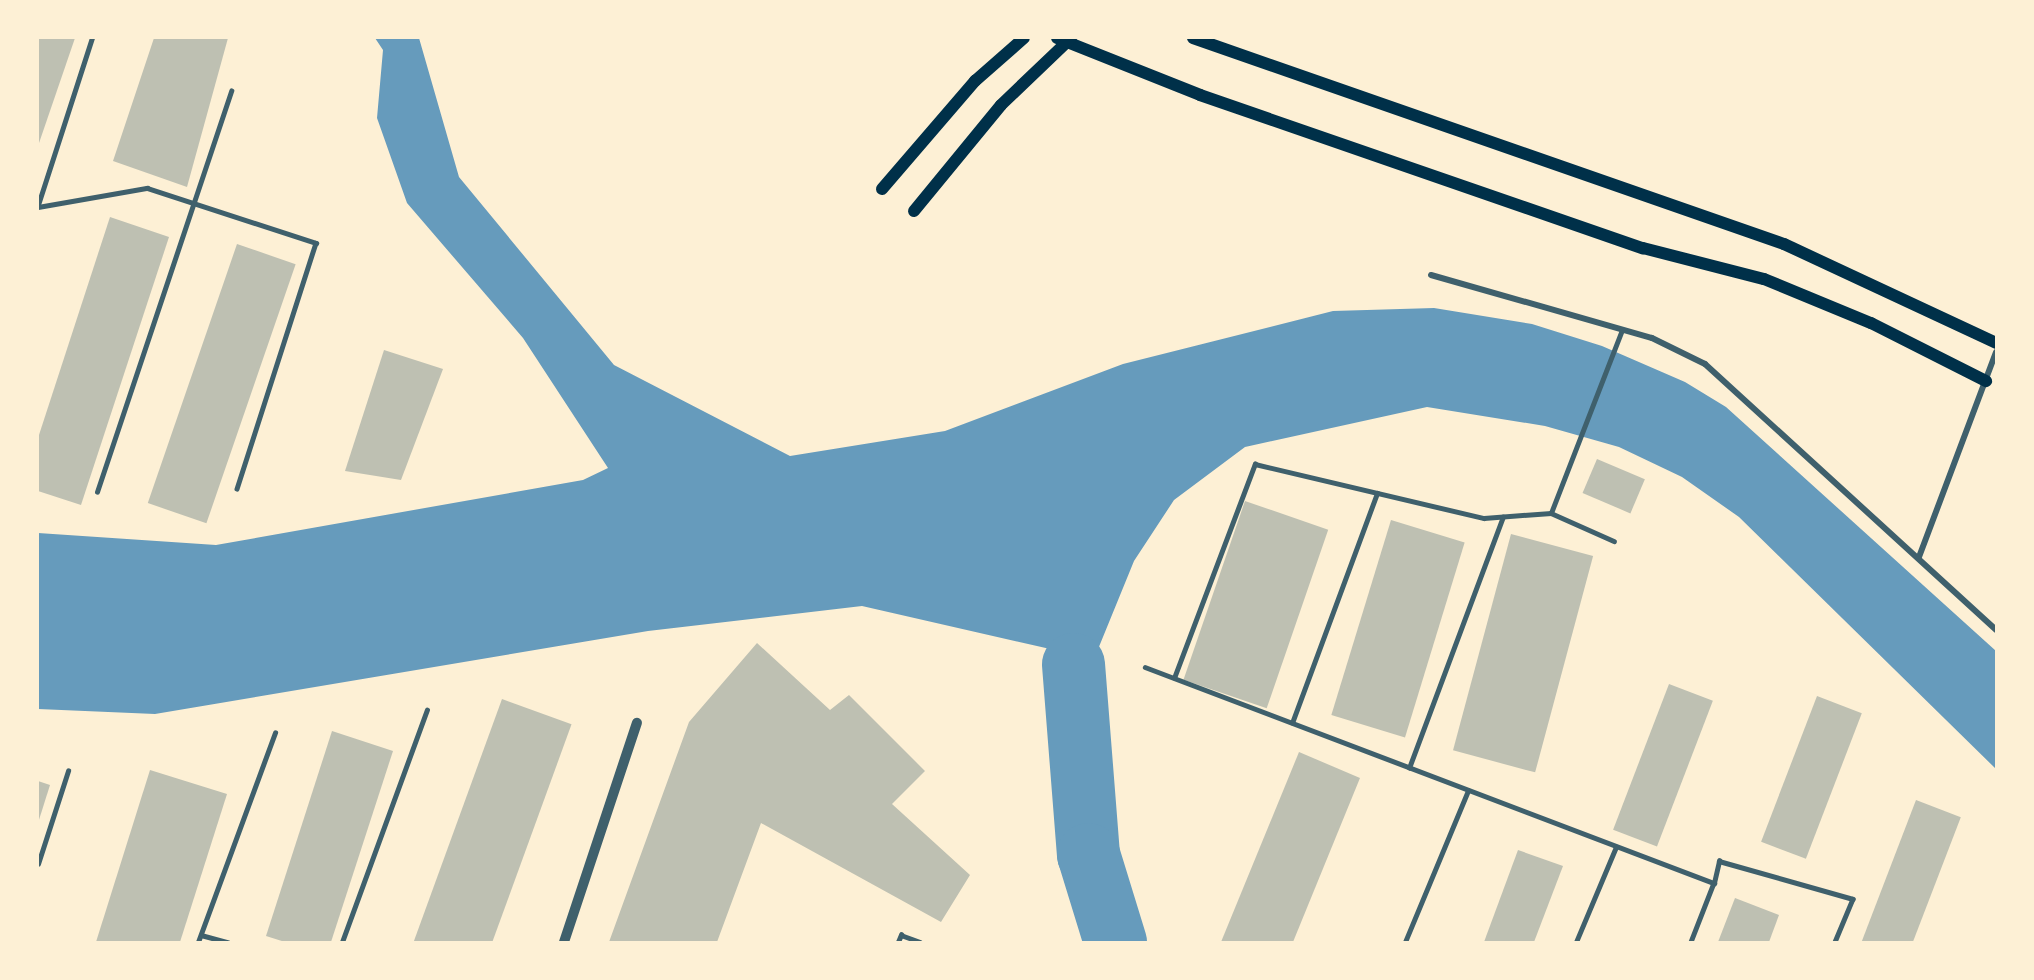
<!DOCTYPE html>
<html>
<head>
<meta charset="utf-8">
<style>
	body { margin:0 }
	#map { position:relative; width:2034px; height:980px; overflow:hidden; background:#fdf0d5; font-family:"Libre Baskerville",serif }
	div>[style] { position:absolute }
	.water>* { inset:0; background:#669bbc }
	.river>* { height:63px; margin:-31.5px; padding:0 31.5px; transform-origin:31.5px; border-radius:31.5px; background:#669bbc }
	.building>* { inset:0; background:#bec0b2; transform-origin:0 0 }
	.service>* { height:4.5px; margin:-2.25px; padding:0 2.25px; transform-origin:2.25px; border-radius:2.25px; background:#3f606c }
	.minor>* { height:6px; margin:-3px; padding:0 3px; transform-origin:3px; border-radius:3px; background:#3f606c }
	.tertiary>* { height:10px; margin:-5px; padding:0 5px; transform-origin:5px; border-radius:5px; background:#3f606c }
	.secondary>* { height:12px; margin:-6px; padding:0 6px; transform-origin:6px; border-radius:6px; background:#003049 }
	span { translate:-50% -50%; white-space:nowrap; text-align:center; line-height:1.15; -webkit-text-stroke:4.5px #fdf0d5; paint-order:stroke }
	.frame { position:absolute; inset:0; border:39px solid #fdf0d5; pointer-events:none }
</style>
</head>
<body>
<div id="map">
	<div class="water">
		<div style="clip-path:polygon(375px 38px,419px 38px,459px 177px,614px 365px,790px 456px,945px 431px,1123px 364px,1333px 311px,1434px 308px,1532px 324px,1602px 346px,1685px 382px,1726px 407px,1996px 651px,1996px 769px,1739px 517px,1682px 477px,1619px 447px,1545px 426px,1427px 407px,1245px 447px,1174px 500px,1134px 561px,1094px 659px,1077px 756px,1129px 942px,1104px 942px,1053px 759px,1059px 651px,862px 606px,648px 631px,155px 714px,38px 709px,38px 533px,216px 545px,583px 480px,608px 468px,523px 338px,407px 203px,377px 118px,383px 50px)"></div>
	</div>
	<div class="river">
		<div style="left:1073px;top:664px;width:191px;rotate:85.5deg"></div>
		<div style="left:1088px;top:854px;width:92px;rotate:72.9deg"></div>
	</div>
	<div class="building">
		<div style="clip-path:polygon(38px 38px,75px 38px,38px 146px)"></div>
		<div style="clip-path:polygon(154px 38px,228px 38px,187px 187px,113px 161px)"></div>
		<div style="clip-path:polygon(110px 217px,169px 237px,81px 505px,38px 491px,38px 438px)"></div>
		<div style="left:237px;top:244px;width:62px;height:274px;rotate:19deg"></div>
		<div style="clip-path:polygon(384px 350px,443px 369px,401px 480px,345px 471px)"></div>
		<div style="left:1597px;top:459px;width:52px;height:37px;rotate:23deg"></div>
		<div style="left:1245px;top:501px;width:88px;height:189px;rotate:19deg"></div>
		<div style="left:1391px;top:520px;width:77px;height:204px;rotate:17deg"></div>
		<div style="left:1511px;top:534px;width:85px;height:224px;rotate:15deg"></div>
		<div style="clip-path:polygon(757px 643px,830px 710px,849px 695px,925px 771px,892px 804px,970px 875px,941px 922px,761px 823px,717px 942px,609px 942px,689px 722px)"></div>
		<div style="left:1669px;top:684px;width:47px;height:156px;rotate:21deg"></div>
		<div style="left:1817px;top:696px;width:48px;height:156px;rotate:21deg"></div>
		<div style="left:502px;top:699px;width:74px;height:258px;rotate:20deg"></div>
		<div style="clip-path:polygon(332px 731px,393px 751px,331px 942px,285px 942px,266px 936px)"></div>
		<div style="clip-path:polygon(1299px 752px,1360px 778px,1293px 942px,1221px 942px)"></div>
		<div style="clip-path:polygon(150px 770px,227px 794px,180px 942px,96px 942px)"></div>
		<div style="clip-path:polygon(38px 781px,50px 785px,38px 823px)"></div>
		<div style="left:1916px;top:800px;width:48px;height:152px;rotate:21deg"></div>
		<div style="clip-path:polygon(1518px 850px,1563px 866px,1534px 942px,1484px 942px)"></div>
		<div style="clip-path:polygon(1735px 898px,1779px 915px,1769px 942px,1718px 942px)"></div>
	</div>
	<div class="service">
		<div style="left:38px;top:205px;width:176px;rotate:-72.1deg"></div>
		<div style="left:38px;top:207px;width:111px;rotate:-9.9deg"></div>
		<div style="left:147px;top:188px;width:178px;rotate:18deg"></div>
		<div style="left:316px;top:243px;width:258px;rotate:107.8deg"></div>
		<div style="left:97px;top:492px;width:423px;rotate:-71.5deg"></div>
		<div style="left:1551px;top:513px;width:196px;rotate:-68.8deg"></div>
		<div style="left:1145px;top:667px;width:609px;rotate:20.79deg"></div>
		<div style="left:1714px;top:883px;width:63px;rotate:111.3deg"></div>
		<div style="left:1174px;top:678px;width:229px;rotate:-69.3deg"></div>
		<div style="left:1255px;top:464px;width:235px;rotate:13.3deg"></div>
		<div style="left:1484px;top:518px;width:67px;rotate:-4.3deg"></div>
		<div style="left:1551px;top:513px;width:69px;rotate:24deg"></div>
		<div style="left:1292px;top:723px;width:245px;rotate:-69.7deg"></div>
		<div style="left:1409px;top:768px;width:268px;rotate:-69.5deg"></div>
		<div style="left:38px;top:864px;width:98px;rotate:-72.1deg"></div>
		<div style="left:1714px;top:883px;width:23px;rotate:-77deg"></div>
		<div style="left:1719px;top:861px;width:139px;rotate:15.8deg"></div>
		<div style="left:1853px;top:899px;width:47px;rotate:112.7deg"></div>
		<div style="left:201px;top:935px;width:28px;rotate:15deg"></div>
		<div style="left:198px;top:942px;width:223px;rotate:-69.8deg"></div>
		<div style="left:342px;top:942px;width:247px;rotate:-69.9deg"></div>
		<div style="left:898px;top:942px;width:8px;rotate:-67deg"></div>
		<div style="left:901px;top:935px;width:20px;rotate:20deg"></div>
		<div style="left:1405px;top:942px;width:164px;rotate:-67.4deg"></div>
		<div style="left:1576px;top:942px;width:103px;rotate:-67.2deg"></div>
	</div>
	<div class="minor">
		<div style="left:1431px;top:275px;width:230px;rotate:15.9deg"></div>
		<div style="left:1652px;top:338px;width:59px;rotate:26.1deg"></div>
		<div style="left:1705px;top:364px;width:394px;rotate:42.4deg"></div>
		<div style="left:1919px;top:557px;width:219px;rotate:-69.4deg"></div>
	</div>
	<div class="tertiary">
		<div style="left:564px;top:942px;width:231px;rotate:-71.6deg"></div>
	</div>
	<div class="secondary">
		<div style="left:1057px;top:38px;width:154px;rotate:21.7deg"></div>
		<div style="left:1200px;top:95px;width:469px;rotate:19.1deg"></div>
		<div style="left:1643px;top:248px;width:125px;rotate:14.4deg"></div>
		<div style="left:1764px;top:279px;width:116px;rotate:22.4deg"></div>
		<div style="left:1871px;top:323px;width:129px;rotate:26.8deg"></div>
		<div style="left:1193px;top:38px;width:626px;rotate:19.22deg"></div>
		<div style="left:1784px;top:244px;width:234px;rotate:25deg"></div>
		<div style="left:882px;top:189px;width:143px;rotate:-49.3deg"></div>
		<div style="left:975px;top:81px;width:65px;rotate:-41.3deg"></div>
		<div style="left:914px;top:211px;width:137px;rotate:-50.6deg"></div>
		<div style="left:1001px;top:105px;width:97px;rotate:-43.7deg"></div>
	</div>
	<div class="frame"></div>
</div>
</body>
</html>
